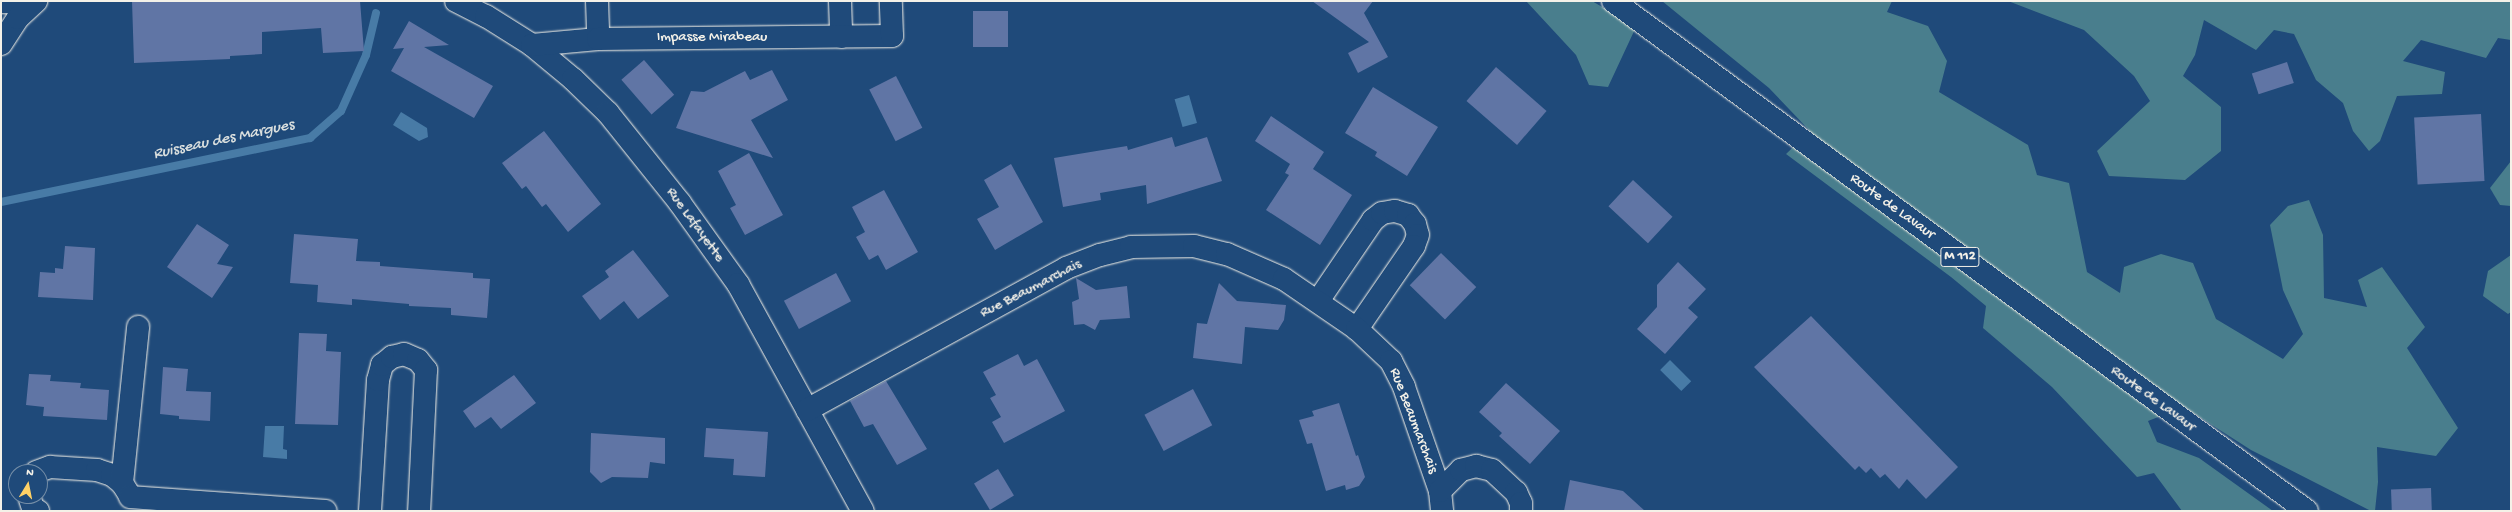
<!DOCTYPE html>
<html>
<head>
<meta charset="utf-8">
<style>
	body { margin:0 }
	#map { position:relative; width:2512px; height:512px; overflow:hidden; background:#1f4a7a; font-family:"Gochi Hand",sans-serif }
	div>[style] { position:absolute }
	.green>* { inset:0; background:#497e8d }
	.water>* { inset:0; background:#487ba6; transform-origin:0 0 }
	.stream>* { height:8px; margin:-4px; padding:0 4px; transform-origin:4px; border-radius:4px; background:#487ba6 }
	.building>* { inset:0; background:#6075a5; transform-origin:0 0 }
	.roads { filter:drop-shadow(0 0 1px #f4f1e8) drop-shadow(0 0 1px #f4f1e8) }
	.minor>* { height:22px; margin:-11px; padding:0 11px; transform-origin:11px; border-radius:11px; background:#1f4a7a }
	.major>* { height:22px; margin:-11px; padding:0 11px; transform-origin:11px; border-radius:11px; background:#1f4a7a }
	span { translate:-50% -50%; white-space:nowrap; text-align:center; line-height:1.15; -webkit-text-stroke:3.5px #1f4a7a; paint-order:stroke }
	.shield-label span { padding:1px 3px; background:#1f4a7a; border:1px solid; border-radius:3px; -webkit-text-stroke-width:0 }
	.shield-label { font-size:14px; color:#f4f1e8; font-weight:700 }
	.street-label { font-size:15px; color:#f4f1e8 }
	.water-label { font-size:16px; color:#dadfde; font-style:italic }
	.frame { position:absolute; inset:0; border:2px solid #f4f1e8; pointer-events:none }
	.north { position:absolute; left:8px; top:464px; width:40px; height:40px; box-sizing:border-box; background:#1f4a7a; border:1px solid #748da6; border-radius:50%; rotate:10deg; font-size:11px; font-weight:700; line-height:16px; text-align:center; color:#f4f1e8 }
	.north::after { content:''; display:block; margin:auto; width:14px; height:18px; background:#ffd166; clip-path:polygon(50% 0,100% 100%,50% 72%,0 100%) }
</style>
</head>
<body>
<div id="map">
	<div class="green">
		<div style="clip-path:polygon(1526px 1px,1592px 1px,1636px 27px,1608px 87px,1589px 85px,1576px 55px)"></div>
		<div style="clip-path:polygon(1662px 1px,1892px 1px,1887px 12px,1928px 26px,1947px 61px,1939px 92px,2028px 145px,2037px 175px,2069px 183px,2087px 272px,2120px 293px,2124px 267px,2161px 254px,2193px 263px,2216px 319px,2283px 359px,2303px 334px,2283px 290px,2270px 225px,2288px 206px,2309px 200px,2323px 235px,2324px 298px,2367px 307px,2358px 280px,2382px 267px,2425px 327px,2407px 348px,2458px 428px,2436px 456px,2377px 447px,2378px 482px,2375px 511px,2371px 511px,2251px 450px,2184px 407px,2148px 421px,2157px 442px,2199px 458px,2273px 511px,2182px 511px,2154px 473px,2137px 477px,2052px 387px,1983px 328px,1986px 306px,1951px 277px,1786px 154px,1810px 131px,1769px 88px)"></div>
		<div style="clip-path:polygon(2008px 1px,2511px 1px,2511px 40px,2498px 38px,2486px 58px,2421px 40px,2403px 61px,2445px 72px,2442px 94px,2397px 96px,2380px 141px,2369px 151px,2353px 131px,2343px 103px,2316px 80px,2294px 34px,2274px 30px,2256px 50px,2204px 20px,2195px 55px,2183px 76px,2221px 107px,2221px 151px,2185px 180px,2109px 176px,2097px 151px,2150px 101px,2134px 76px,2084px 30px)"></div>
		<div style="clip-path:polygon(2511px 161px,2511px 206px,2500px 205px,2490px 188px)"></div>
		<div style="clip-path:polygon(2511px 255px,2511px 312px,2508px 314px,2483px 296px,2488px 271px)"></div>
	</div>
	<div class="water">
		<div style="left:1189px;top:95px;width:29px;height:15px;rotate:74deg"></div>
		<div style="clip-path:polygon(401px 112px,427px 128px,428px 137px,419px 141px,393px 125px)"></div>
		<div style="left:1670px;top:360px;width:30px;height:14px;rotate:45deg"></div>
		<div style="clip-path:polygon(265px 426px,284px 426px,283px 449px,287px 450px,287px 459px,263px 457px)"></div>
	</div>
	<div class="stream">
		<div style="left:1px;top:202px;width:316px;rotate:-11.7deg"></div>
		<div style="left:310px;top:138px;width:41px;rotate:-41.1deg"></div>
		<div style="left:341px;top:111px;width:61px;rotate:-65.9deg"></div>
		<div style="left:366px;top:55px;width:43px;rotate:-76.6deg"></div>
	</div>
	<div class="building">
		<div style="clip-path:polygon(132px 1px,360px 1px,364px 51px,323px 53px,321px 28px,262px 32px,262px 54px,230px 56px,230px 59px,134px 63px)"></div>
		<div style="clip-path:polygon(1312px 1px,1373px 1px,1364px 13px,1388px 57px,1358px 73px,1348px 53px,1369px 42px)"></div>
		<div style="left:973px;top:11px;width:35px;height:36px"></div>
		<div style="clip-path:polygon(409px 21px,449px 45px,424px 47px,493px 86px,474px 118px,391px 71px,404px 48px,393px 49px)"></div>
		<div style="left:644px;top:60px;width:46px;height:30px;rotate:49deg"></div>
		<div style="left:2287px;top:62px;width:22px;height:37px;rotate:72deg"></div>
		<div style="left:1496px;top:67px;width:67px;height:45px;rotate:41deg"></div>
		<div style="clip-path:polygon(772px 70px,788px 100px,751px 120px,773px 158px,676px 128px,691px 91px,704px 92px,745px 71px,750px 80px)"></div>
		<div style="left:896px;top:76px;width:58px;height:30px;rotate:63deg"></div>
		<div style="clip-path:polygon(1373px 87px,1438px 127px,1407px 176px,1375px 156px,1377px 152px,1345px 133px)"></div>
		<div style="left:2481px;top:114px;width:67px;height:67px;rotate:87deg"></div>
		<div style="clip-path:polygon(1271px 116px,1324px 152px,1313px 169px,1352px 195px,1320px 245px,1266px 210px,1289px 175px,1285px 173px,1290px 164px,1255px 141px)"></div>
		<div style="clip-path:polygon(544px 131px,601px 204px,568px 232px,546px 204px,542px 207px,526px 186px,522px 189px,502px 163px)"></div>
		<div style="clip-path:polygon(1172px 137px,1175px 147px,1207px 137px,1222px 181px,1147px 204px,1146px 185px,1100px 193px,1101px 200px,1063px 207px,1054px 158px,1127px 146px,1128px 150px)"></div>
		<div style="clip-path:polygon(749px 153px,783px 215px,745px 235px,730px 208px,736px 205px,718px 171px)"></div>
		<div style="clip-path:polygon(1011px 164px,1043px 222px,995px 250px,977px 219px,999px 207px,984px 180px)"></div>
		<div style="left:1633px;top:180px;width:54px;height:36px;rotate:43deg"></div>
		<div style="clip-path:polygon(884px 190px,918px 252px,886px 270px,878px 255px,869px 260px,856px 237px,865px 232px,852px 207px)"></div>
		<div style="clip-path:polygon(197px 224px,229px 245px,217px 264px,233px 267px,212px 298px,167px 267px)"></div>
		<div style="clip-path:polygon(294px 234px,358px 239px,356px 261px,380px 262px,380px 266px,473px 273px,473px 278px,490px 279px,487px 318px,451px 315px,451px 308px,409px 306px,409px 304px,352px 299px,352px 305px,317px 302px,318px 285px,290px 283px)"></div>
		<div style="clip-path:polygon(65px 246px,95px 248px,93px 300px,38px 297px,40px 272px,55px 273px,55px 268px,63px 269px)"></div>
		<div style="clip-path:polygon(633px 250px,669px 296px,638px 319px,624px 301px,600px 320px,582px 296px,609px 277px,605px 271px)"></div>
		<div style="left:1441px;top:253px;width:49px;height:45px;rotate:44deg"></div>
		<div style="clip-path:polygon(1678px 262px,1706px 289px,1688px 308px,1698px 317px,1665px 354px,1637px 329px,1657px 307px,1657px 285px)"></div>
		<div style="left:836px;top:273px;width:32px;height:59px;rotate:62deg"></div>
		<div style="clip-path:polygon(1076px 278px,1096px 290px,1127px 286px,1130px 318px,1100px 320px,1095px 330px,1084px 324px,1074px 325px,1072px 302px,1079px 299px)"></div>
		<div style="clip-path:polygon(1219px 283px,1237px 301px,1286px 305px,1284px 320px,1278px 330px,1245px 327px,1242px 364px,1193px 358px,1197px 323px,1207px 324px)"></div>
		<div style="clip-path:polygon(1811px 316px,1958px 467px,1926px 499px,1907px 479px,1899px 489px,1885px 474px,1880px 478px,1871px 468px,1866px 473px,1859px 466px,1855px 470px,1754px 367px)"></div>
		<div style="clip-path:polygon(299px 333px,327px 334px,326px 351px,341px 352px,338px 425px,295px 424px)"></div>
		<div style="clip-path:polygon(1018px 354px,1024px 366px,1037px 359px,1065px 411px,1004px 443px,992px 422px,1001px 417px,990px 398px,996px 395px,983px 372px)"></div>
		<div style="clip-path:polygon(163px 367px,188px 369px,186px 391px,211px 392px,210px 421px,179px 419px,179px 416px,160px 414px)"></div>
		<div style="clip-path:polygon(29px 374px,51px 375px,50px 381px,81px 383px,80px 388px,109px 390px,107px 420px,43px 416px,44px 407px,26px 405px)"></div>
		<div style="clip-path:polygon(514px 375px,536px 403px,501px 429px,491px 417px,475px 428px,463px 411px)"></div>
		<div style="clip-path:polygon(886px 381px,927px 449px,897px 465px,873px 424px,864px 427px,850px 401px)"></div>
		<div style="clip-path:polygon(1506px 383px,1560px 431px,1530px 464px,1499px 436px,1502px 433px,1479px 412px)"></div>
		<div style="left:1193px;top:389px;width:41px;height:55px;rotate:62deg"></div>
		<div style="clip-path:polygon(1339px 403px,1356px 456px,1358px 455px,1365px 477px,1359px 486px,1346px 490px,1345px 485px,1326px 491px,1312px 443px,1307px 444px,1299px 420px,1314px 416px,1312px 411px)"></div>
		<div style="clip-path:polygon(706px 428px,768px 432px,765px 477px,733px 475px,734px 459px,704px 457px)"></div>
		<div style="clip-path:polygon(591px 433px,665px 438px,665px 464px,650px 462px,648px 478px,612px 477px,601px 483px,590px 472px)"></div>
		<div style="left:998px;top:469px;width:31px;height:28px;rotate:59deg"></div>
		<div style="clip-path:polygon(1570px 480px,1623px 491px,1645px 511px,1564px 511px)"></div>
		<div style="left:2431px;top:488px;width:23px;height:40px;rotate:88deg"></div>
	</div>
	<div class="roads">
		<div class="minor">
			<div style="left:456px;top:1px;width:34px;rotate:27deg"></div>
			<div style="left:486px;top:16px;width:54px;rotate:32.2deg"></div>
			<div style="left:532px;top:45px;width:53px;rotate:39.7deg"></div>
			<div style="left:573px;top:79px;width:49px;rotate:44.2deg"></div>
			<div style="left:608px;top:113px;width:115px;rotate:51.3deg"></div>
			<div style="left:680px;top:203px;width:100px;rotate:54.4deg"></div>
			<div style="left:738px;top:284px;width:259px;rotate:61.2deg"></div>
			<div style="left:597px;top:1px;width:38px;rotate:88deg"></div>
			<div style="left:840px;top:1px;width:36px;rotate:88deg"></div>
			<div style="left:1px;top:2px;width:32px;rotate:2deg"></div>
			<div style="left:1px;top:44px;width:31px;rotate:-57deg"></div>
			<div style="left:18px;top:18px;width:25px;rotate:-43deg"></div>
			<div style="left:532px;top:45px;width:66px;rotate:-5.2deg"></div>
			<div style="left:598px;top:39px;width:294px;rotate:-0.6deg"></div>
			<div style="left:892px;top:36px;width:35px;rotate:-92deg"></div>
			<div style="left:1318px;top:301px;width:98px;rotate:-55.8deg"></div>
			<div style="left:1373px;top:220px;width:11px;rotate:-38deg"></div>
			<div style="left:1382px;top:213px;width:13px;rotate:-9deg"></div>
			<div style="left:1395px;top:211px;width:14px;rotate:17deg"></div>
			<div style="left:1408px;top:215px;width:11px;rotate:52deg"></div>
			<div style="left:1415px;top:224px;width:11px;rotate:75deg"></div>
			<div style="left:1418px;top:235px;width:12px;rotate:110deg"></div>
			<div style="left:1414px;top:246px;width:101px;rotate:124.5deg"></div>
			<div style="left:807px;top:410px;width:295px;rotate:-28.7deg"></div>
			<div style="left:1066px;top:268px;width:36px;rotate:-21deg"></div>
			<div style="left:1100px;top:255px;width:32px;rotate:-14deg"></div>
			<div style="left:1131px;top:247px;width:63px;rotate:-0.9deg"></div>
			<div style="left:1194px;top:246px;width:34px;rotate:14deg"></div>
			<div style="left:1227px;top:254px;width:62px;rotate:23.7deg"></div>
			<div style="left:1284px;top:279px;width:88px;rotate:34.4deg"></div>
			<div style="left:1357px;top:329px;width:47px;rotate:43.3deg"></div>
			<div style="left:1391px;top:361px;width:29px;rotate:63deg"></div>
			<div style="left:1404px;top:387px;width:110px;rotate:70.9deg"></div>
			<div style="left:1440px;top:491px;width:20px;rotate:84deg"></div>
			<div style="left:36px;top:472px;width:15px;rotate:-20deg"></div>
			<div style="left:50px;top:467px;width:47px;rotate:3.7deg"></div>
			<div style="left:97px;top:470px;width:16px;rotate:18deg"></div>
			<div style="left:112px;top:475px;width:13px;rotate:39deg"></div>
			<div style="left:122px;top:483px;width:13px;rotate:58deg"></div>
			<div style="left:122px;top:483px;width:157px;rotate:-84.1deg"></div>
			<div style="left:1440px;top:491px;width:30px;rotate:-45deg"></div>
			<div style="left:1461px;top:470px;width:16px;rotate:-15deg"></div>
			<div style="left:1476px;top:466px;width:16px;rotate:14deg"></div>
			<div style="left:1492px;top:470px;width:33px;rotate:43deg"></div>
			<div style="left:1516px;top:492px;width:12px;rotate:66deg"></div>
			<div style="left:1521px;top:503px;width:8px;rotate:90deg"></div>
			<div style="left:29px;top:496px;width:13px;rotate:72deg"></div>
			<div style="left:33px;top:508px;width:6px;rotate:31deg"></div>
			<div style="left:130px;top:497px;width:196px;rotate:4.1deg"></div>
			<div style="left:370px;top:511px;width:131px;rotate:-86.5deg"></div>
			<div style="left:378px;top:380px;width:16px;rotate:-75deg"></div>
			<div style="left:382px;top:365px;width:13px;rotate:-39deg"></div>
			<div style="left:392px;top:357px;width:12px;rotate:-14deg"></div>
			<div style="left:404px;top:354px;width:15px;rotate:23deg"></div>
			<div style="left:418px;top:360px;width:13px;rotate:51deg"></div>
			<div style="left:426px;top:370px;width:141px;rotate:92.8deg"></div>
		</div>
		<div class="major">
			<div style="left:1613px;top:1px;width:861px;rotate:36.31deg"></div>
		</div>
	</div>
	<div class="shield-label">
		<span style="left:1960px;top:257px">M 112</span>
	</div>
	<div class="street-label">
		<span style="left:712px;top:38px">Impasse Mirabeau</span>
		<span style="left:1892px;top:207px;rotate:36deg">Route de Lavaur</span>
		<span style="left:695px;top:225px;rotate:54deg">Rue Lafayette</span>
		<span style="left:1031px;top:289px;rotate:-27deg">Rue Beaumarchais</span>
		<span style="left:2153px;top:399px;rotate:36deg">Route de Lavaur</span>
		<span style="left:1413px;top:421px;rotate:69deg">Rue Beaumarchais</span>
	</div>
	<div class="water-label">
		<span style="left:224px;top:141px;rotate:-12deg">Ruisseau des Margues</span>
	</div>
	<div class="frame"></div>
	<div class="north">N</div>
</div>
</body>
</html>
